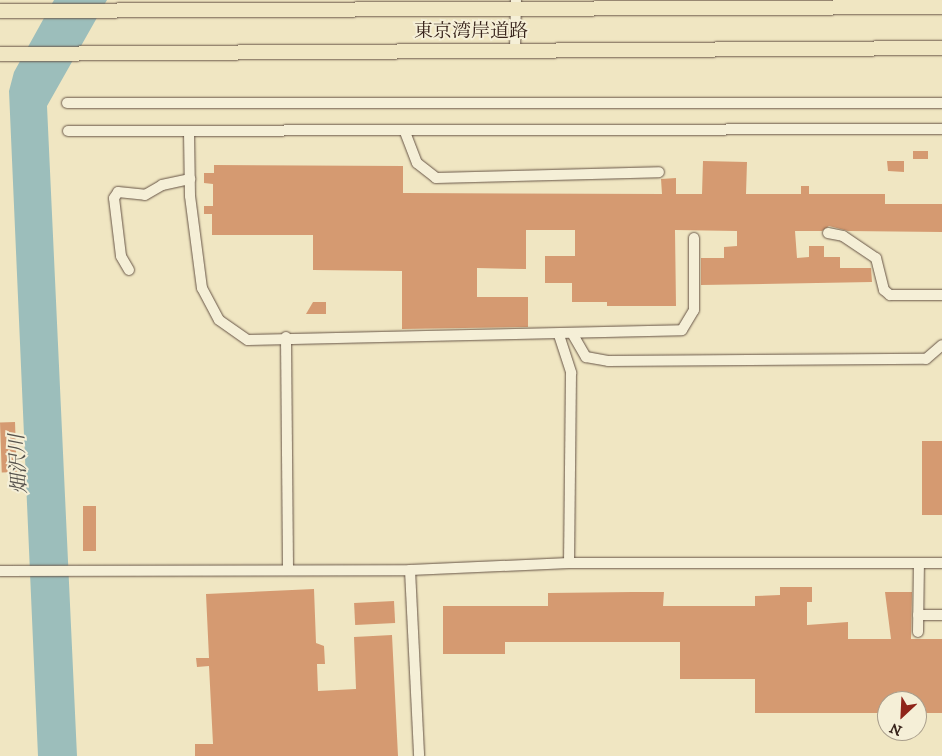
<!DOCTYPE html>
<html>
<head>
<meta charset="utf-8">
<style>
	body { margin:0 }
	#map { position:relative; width:942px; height:756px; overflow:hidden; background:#f0e6c2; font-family:"IM FELL DW Pica","Noto Serif JP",serif }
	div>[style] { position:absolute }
	.water>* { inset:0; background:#9cbebb }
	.building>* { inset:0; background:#d59a71; transform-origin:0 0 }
	.roads { filter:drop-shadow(0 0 1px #665446) drop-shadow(0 0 1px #665446) }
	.minor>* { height:10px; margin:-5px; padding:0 5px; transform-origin:5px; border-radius:5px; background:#f5efd7 }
	.highway>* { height:14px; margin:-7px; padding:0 7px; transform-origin:7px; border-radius:7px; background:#f0e6c2 }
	span { translate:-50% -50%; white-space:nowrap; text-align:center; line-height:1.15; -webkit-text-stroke:4px #f5efd7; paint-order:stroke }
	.street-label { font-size:19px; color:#38241c }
	.water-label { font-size:20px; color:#56524c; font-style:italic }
	.north { position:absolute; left:877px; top:691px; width:50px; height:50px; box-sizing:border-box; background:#f5efd7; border:1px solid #a99e8c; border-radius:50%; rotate:205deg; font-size:14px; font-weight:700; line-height:20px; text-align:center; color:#38241c }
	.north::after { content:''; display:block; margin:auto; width:18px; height:22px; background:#8f2418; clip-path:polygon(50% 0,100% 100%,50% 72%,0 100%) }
</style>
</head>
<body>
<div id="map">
	<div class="water">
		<div style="clip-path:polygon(54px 0,107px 0,47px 106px,77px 756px,38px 756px,9px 91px,14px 72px)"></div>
	</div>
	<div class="building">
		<div style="left:913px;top:151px;width:15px;height:8px"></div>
		<div style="clip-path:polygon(703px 161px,747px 162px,746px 194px,801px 194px,801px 186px,809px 186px,809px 194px,885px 194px,885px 204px,942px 204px,942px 232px,848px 231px,829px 226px,822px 231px,795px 231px,797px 258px,809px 257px,809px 246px,824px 246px,824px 257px,840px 257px,840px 268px,871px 268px,872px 282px,701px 285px,701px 258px,724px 258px,724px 247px,737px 246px,737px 231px,675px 230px,676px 306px,607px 306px,607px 302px,572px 302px,572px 283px,545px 283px,545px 256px,575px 256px,575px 230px,526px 230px,526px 269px,477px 268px,477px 297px,528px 297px,528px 327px,402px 329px,402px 271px,313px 270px,313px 235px,212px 235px,212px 214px,204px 214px,204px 206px,213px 206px,213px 184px,204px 183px,204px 173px,214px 173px,214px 165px,403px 166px,403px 193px,662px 194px,661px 179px,676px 178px,676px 194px,702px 194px)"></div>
		<div style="clip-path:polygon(887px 161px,904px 161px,904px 172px,888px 171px)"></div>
		<div style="clip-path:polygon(313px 302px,326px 302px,326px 314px,306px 314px)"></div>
		<div style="left:15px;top:422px;width:50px;height:15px;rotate:88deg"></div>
		<div style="left:922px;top:441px;width:20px;height:74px"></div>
		<div style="left:83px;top:506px;width:13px;height:45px"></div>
		<div style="clip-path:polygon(780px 587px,812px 587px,812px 602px,807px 602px,807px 625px,848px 622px,848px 639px,891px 639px,885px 592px,912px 592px,911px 639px,942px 639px,942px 713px,917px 713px,917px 701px,887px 701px,887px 713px,755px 713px,755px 679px,680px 679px,680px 642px,505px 642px,505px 654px,443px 654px,443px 606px,548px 606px,548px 593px,633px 592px,664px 592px,663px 606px,755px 606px,755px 596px,780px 595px)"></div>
		<div style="clip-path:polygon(314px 589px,316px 643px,324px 646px,325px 664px,317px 664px,318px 691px,356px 689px,354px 637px,392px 635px,398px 756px,195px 756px,195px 744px,213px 744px,209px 666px,197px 667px,196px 658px,209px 658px,206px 594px)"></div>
		<div style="left:394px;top:601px;width:22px;height:40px;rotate:87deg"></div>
	</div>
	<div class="roads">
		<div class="minor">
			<div style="left:515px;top:50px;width:50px;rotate:-88.9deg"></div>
			<div style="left:67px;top:103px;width:875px"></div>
			<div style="left:68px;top:131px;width:874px;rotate:-0.13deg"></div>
			<div style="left:189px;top:132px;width:64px;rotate:89.1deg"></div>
			<div style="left:190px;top:196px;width:93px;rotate:82.6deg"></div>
			<div style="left:202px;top:288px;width:36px;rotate:62deg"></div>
			<div style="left:219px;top:320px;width:35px;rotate:35deg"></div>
			<div style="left:248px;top:340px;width:434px;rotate:-1.3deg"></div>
			<div style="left:682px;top:330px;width:23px;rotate:-59deg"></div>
			<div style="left:694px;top:310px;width:72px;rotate:-90deg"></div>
			<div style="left:405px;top:132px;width:33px;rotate:69deg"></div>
			<div style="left:417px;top:163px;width:24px;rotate:38deg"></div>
			<div style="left:436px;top:178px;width:223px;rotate:-1.5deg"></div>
			<div style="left:828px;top:233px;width:15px;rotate:11deg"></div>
			<div style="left:843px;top:236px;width:40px;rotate:34deg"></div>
			<div style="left:876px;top:258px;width:33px;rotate:76deg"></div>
			<div style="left:884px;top:290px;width:8px;rotate:40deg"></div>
			<div style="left:890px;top:295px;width:52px"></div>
			<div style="left:129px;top:270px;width:16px;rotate:-120deg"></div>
			<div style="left:121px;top:256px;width:58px;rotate:-96.9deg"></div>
			<div style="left:114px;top:198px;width:7px;rotate:-56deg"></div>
			<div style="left:118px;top:192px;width:27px;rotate:6deg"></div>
			<div style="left:145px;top:195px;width:20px;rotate:-30deg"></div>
			<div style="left:162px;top:185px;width:29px;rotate:-12deg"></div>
			<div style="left:572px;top:333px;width:28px;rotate:60deg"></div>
			<div style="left:586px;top:357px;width:22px;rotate:10deg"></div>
			<div style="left:608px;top:361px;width:318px;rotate:-0.4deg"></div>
			<div style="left:926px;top:359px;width:21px;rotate:-41deg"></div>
			<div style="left:559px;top:335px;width:40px;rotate:72deg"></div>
			<div style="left:571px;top:373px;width:190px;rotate:90.6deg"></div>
			<div style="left:286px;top:337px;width:233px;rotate:89.5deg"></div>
			<div style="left:410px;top:570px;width:186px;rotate:87.2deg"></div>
			<div style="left:0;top:571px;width:410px;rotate:-0.1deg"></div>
			<div style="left:410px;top:570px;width:159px;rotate:-2.5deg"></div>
			<div style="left:569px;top:563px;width:373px"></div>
			<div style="left:918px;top:615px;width:24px"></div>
			<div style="left:918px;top:632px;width:69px;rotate:-89.2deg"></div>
		</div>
		<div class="highway">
			<div style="left:0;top:11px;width:942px;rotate:-0.24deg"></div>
			<div style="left:0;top:54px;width:942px;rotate:-0.36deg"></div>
		</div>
	</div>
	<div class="street-label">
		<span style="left:471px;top:32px">東京湾岸道路</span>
	</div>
	<div class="water-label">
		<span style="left:19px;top:464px;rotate:-93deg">畑沢川</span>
	</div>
	<div class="north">N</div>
</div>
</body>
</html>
